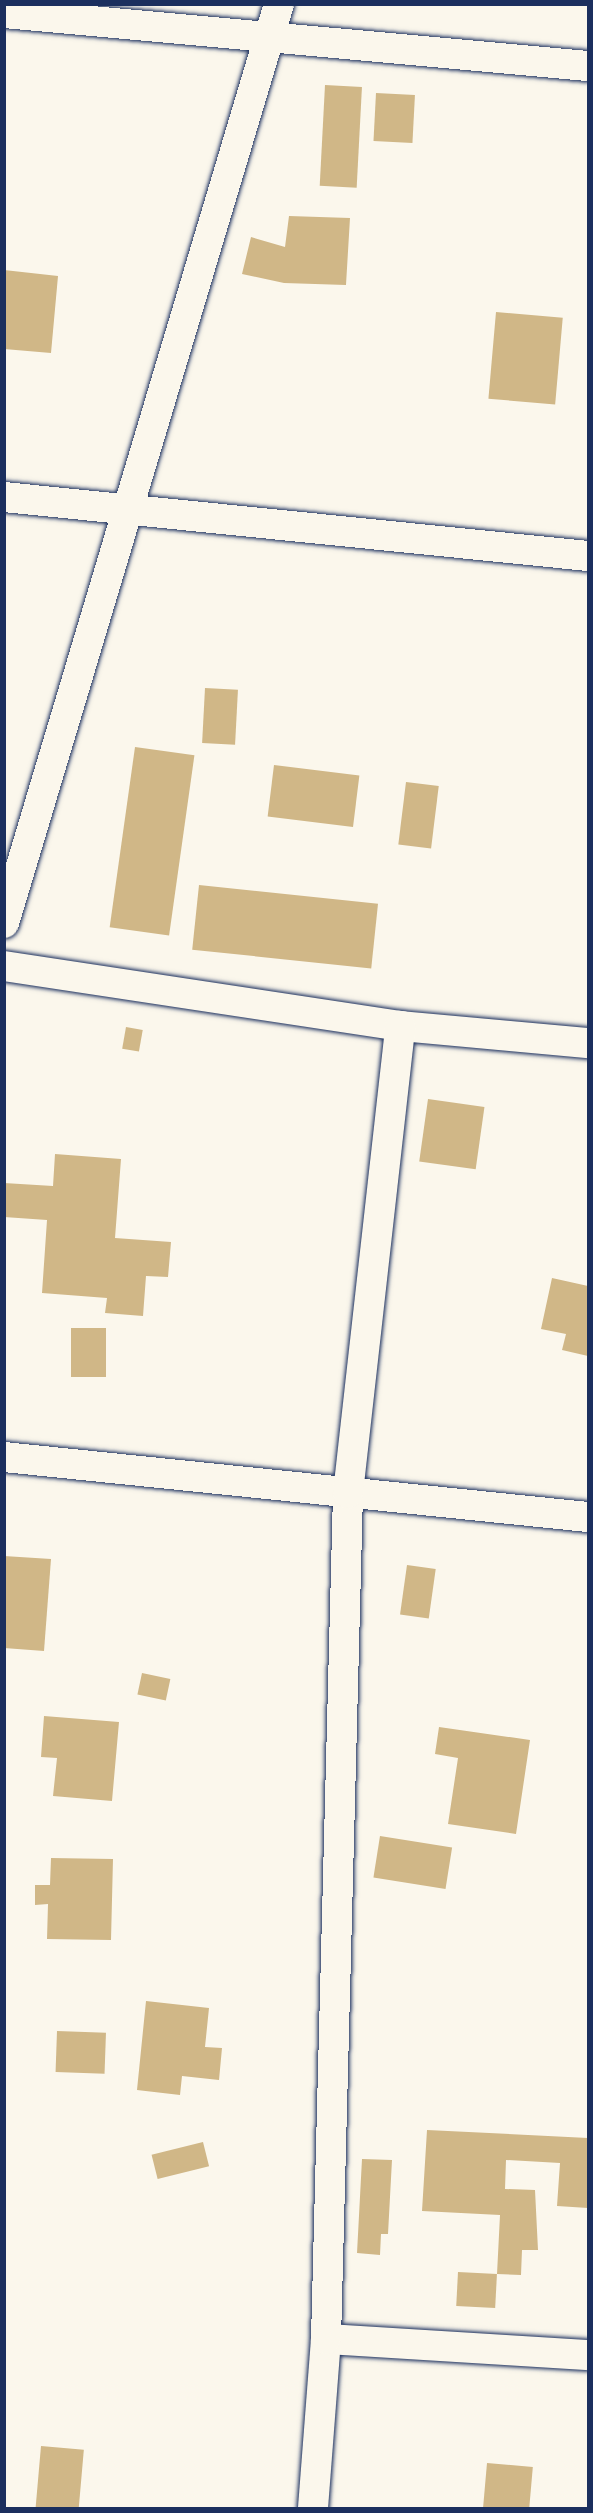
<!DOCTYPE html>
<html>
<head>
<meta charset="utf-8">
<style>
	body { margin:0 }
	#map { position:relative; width:593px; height:2513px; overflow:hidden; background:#fbf7ec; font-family:Caveat,sans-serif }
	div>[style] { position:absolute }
	.building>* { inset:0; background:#d0b787; transform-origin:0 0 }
	.roads { filter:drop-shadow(0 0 2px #1b2f5e) drop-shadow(0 0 2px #1b2f5e) }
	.street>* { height:30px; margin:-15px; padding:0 15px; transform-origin:15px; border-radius:15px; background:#fbf7ec }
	span { translate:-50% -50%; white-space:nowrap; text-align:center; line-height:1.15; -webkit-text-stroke:4.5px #fbf7ec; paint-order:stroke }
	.frame { position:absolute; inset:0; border:6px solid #1b2f5e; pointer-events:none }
</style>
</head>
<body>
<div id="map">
	<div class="building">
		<div style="left:325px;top:85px;width:37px;height:101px;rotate:3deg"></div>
		<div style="left:376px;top:93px;width:39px;height:48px;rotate:3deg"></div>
		<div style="clip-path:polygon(289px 216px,350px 218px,346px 285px,284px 283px,242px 274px,251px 237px,285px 247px)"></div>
		<div style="clip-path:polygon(4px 270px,58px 276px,51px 353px,4px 349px)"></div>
		<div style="left:496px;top:312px;width:67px;height:87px;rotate:5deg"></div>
		<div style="left:205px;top:688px;width:33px;height:55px;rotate:3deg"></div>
		<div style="left:135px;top:747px;width:60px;height:182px;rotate:8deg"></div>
		<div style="left:274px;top:765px;width:86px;height:52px;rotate:7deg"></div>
		<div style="left:406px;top:782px;width:33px;height:63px;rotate:7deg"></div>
		<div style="left:199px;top:885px;width:180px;height:65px;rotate:6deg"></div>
		<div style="left:126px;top:1027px;width:17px;height:22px;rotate:10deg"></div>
		<div style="left:428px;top:1099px;width:57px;height:63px;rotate:8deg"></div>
		<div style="clip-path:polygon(55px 1154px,121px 1159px,115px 1238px,171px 1242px,168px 1277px,146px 1276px,143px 1316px,105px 1313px,107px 1298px,42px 1293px,47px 1220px,4px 1217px,4px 1183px,53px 1186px)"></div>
		<div style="clip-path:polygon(552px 1278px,588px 1286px,588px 1356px,562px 1350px,566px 1334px,541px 1329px)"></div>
		<div style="left:71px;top:1328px;width:35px;height:49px"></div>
		<div style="clip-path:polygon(4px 1556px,51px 1559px,44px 1651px,4px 1648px)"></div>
		<div style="left:407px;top:1565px;width:29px;height:50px;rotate:8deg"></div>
		<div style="left:142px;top:1673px;width:29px;height:22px;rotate:12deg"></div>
		<div style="clip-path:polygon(44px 1716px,119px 1722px,112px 1801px,53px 1796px,57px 1758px,41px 1757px)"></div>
		<div style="clip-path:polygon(439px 1727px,530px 1740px,516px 1834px,448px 1824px,458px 1758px,435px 1754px)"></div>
		<div style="left:380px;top:1836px;width:73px;height:42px;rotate:9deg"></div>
		<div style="clip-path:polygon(51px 1858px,113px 1859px,111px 1940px,47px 1939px,48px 1904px,35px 1905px,35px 1885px,50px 1885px)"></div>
		<div style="clip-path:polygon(146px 2001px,209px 2008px,205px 2047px,222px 2048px,219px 2080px,182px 2076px,180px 2095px,137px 2090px)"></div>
		<div style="left:57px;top:2031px;width:49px;height:41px;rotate:2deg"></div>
		<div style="clip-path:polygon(427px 2130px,588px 2138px,588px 2208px,557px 2206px,560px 2163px,506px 2160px,505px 2189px,535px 2190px,538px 2250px,522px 2250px,521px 2275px,497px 2274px,500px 2215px,422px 2211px)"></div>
		<div style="left:203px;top:2142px;width:25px;height:53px;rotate:76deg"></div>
		<div style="clip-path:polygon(362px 2159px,392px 2160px,388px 2234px,381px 2234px,380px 2255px,357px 2253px)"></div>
		<div style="left:458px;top:2272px;width:39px;height:34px;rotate:3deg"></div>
		<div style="left:41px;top:2446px;width:43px;height:62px;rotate:5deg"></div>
		<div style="left:487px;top:2463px;width:46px;height:45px;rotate:5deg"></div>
	</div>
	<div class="roads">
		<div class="street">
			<div style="left:4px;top:13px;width:586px;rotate:5.19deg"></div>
			<div style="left:4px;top:497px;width:587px;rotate:5.77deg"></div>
			<div style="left:4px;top:923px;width:959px;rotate:-73.34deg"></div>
			<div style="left:4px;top:966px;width:401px;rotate:8.6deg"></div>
			<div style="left:400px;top:1026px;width:189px;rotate:5.2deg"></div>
			<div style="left:4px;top:1457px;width:587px;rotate:5.87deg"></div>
			<div style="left:326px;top:2339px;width:262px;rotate:3.5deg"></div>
			<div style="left:313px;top:2508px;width:169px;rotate:-85.6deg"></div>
			<div style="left:326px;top:2339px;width:846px;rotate:-88.51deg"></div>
			<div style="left:348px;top:1493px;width:470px;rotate:-83.6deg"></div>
		</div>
	</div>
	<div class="frame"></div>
</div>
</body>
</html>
